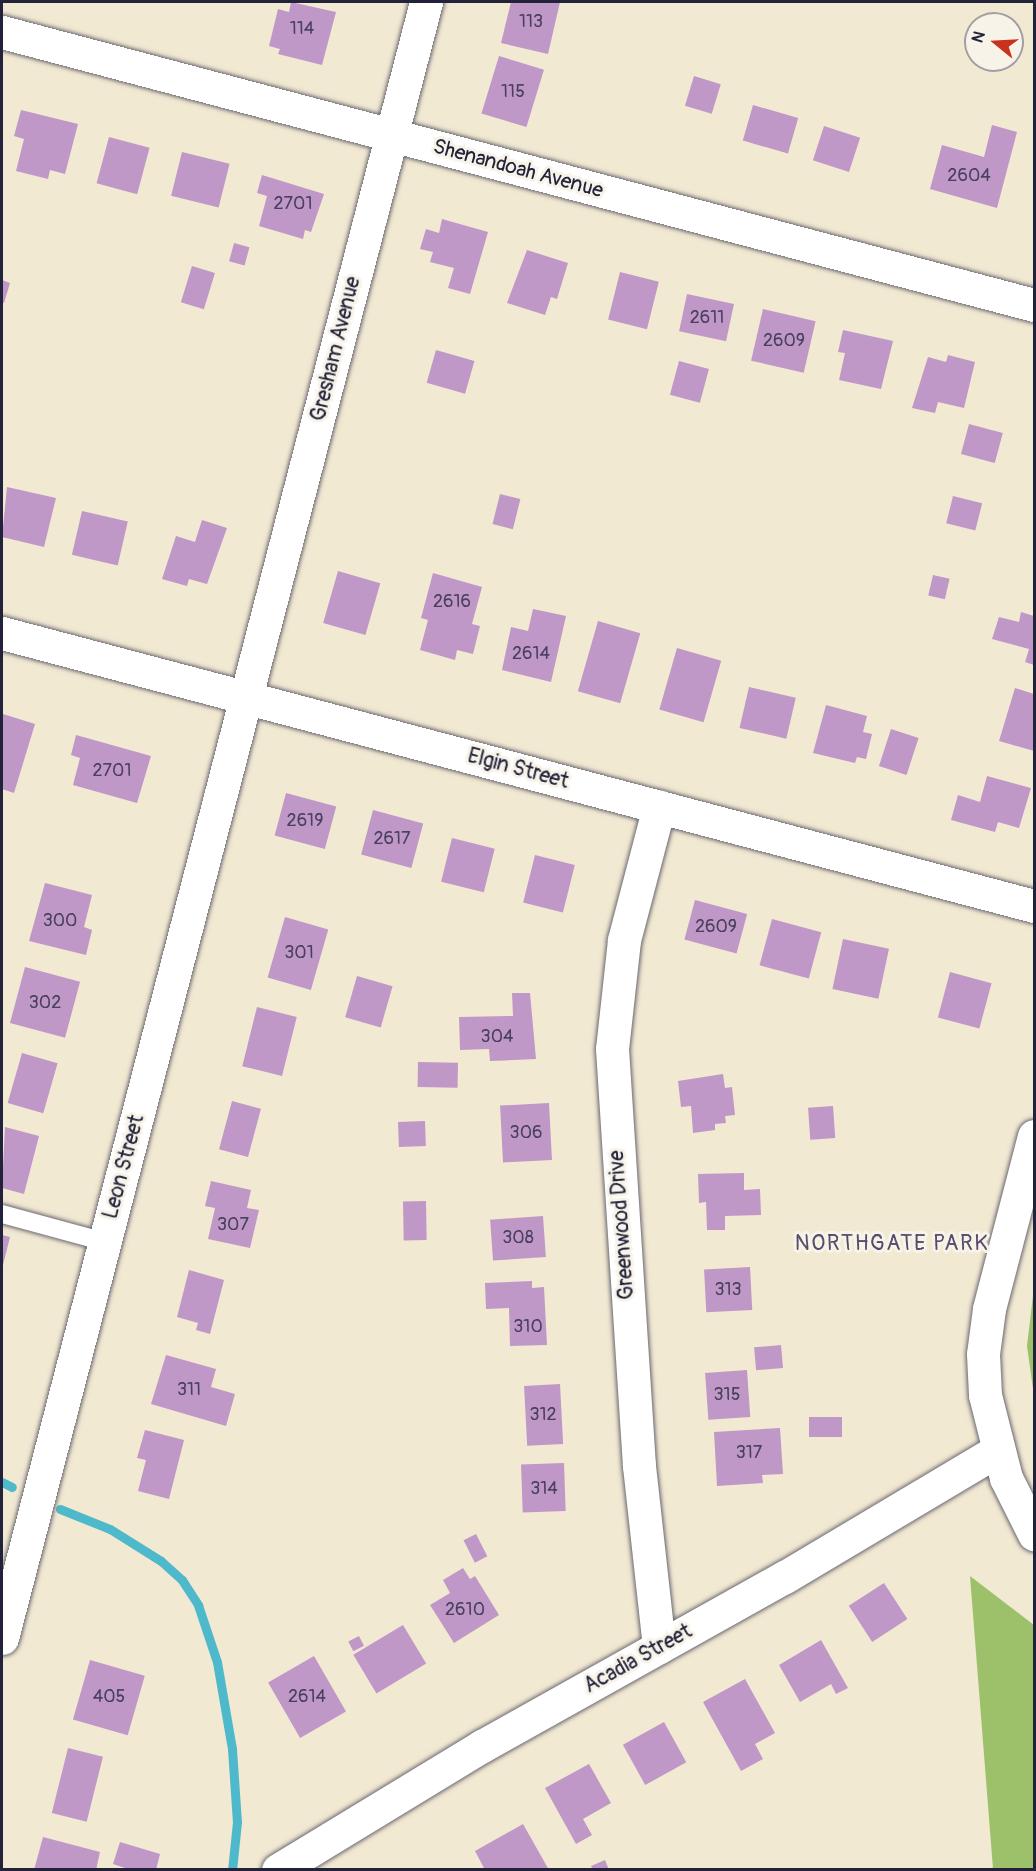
<!DOCTYPE html>
<html>
<head>
<meta charset="utf-8">
<style>
	body { margin:0 }
	#map { position:relative; width:1036px; height:1871px; overflow:hidden; background:#f2e9d3; font-family:Pangolin,sans-serif }
	div>[style] { position:absolute }
	.green>* { inset:0; background:#9dc16b }
	.stream>* { height:9px; margin:-4.5px; padding:0 4.5px; transform-origin:4.5px; border-radius:4.5px; background:#4fb9cc }
	.building>* { inset:0; background:#bf98c7; transform-origin:0 0 }
	.roads { filter:drop-shadow(0 0 2px #6b6870) drop-shadow(0 0 2px #6b6870) }
	.service>* { height:18px; margin:-9px; padding:0 9px; transform-origin:9px; border-radius:9px; background:#fff }
	.minor>* { height:33px; margin:-16.5px; padding:0 16.5px; transform-origin:16.5px; border-radius:16.5px; background:#fff }
	span { translate:-50% -50%; white-space:nowrap; text-align:center; line-height:1.15; -webkit-text-stroke:6px #f7f3e8; paint-order:stroke }
	.number-label { font-size:18px; color:#49405e }
	.number-label span { -webkit-text-stroke-width:0 }
	.street-label { font-size:21px; color:#22223b }
	.neighbourhood-label { font-size:22px; color:#594b6c; letter-spacing:1.5px }
	.frame { position:absolute; inset:0; border:3px solid #22223b; pointer-events:none }
	.north { position:absolute; left:964px; top:12px; width:60px; height:60px; box-sizing:border-box; background:#f7f3e8; border:2px solid #a29fa3; border-radius:50%; rotate:288deg; font-size:16px; font-weight:700; line-height:24px; text-align:center; color:#22223b }
	.north::after { content:''; display:block; margin:auto; width:21px; height:27px; background:#c8321e; clip-path:polygon(50% 0,100% 100%,50% 72%,0 100%) }
</style>
</head>
<body>
<div id="map">
	<div class="green">
		<div style="clip-path:polygon(1034px 1287px,1034px 1396px,1027px 1346px)"></div>
		<div style="clip-path:polygon(970px 1576px,1034px 1625px,1034px 1869px,993px 1869px)"></div>
	</div>
	<div class="stream">
		<div style="left:2px;top:1482px;width:11px;rotate:27deg"></div>
		<div style="left:60px;top:1509px;width:54px;rotate:21.8deg"></div>
		<div style="left:110px;top:1529px;width:60px;rotate:32.1deg"></div>
		<div style="left:161px;top:1561px;width:28px;rotate:42deg"></div>
		<div style="left:182px;top:1580px;width:30px;rotate:57deg"></div>
		<div style="left:198px;top:1605px;width:60px;rotate:71.6deg"></div>
		<div style="left:217px;top:1662px;width:88px;rotate:80.2deg"></div>
		<div style="left:232px;top:1749px;width:73px;rotate:86.1deg"></div>
		<div style="left:237px;top:1822px;width:48px;rotate:95.9deg"></div>
	</div>
	<div class="building">
		<div style="clip-path:polygon(291px 2px,336px 12px,322px 65px,278px 54px,280px 49px,269px 46px,278px 9px,289px 12px)"></div>
		<div style="clip-path:polygon(511px 2px,560px 2px,548px 54px,501px 43px)"></div>
		<div style="left:499px;top:56px;width:47px;height:60px;rotate:17deg"></div>
		<div style="left:694px;top:76px;width:28px;height:31px;rotate:17deg"></div>
		<div style="left:753px;top:105px;width:47px;height:37px;rotate:16deg"></div>
		<div style="clip-path:polygon(21px 110px,78px 124px,65px 174px,50px 170px,48px 179px,16px 171px,24px 139px,14px 136px)"></div>
		<div style="clip-path:polygon(992px 125px,1017px 132px,997px 208px,930px 189px,942px 145px,984px 157px)"></div>
		<div style="left:824px;top:126px;width:38px;height:36px;rotate:18deg"></div>
		<div style="left:109px;top:137px;width:42px;height:48px;rotate:15deg"></div>
		<div style="left:182px;top:152px;width:49px;height:45px;rotate:14deg"></div>
		<div style="clip-path:polygon(262px 175px,324px 194px,311px 232px,305px 230px,303px 239px,259px 226px,267px 196px,257px 193px)"></div>
		<div style="clip-path:polygon(442px 219px,488px 232px,470px 294px,448px 288px,454px 268px,430px 262px,433px 252px,420px 249px,426px 229px,439px 233px)"></div>
		<div style="left:234px;top:243px;width:16px;height:19px;rotate:15deg"></div>
		<div style="clip-path:polygon(527px 250px,568px 263px,557px 299px,551px 297px,545px 315px,507px 303px)"></div>
		<div style="left:192px;top:266px;width:24px;height:38px;rotate:17deg"></div>
		<div style="left:620px;top:272px;width:40px;height:49px;rotate:14deg"></div>
		<div style="clip-path:polygon(2px 280px,10px 283px,4px 303px,2px 302px)"></div>
		<div style="left:687px;top:294px;width:48px;height:38px;rotate:12deg"></div>
		<div style="left:763px;top:309px;width:54px;height:53px;rotate:13deg"></div>
		<div style="clip-path:polygon(843px 330px,893px 341px,881px 389px,839px 380px,845px 353px,838px 352px)"></div>
		<div style="left:436px;top:350px;width:40px;height:34px;rotate:16deg"></div>
		<div style="clip-path:polygon(948px 355px,975px 362px,964px 408px,938px 402px,935px 413px,912px 408px,928px 357px,946px 362px)"></div>
		<div style="left:679px;top:361px;width:31px;height:35px;rotate:15deg"></div>
		<div style="left:969px;top:424px;width:35px;height:31px;rotate:15deg"></div>
		<div style="clip-path:polygon(7px 487px,56px 498px,44px 547px,2px 537px)"></div>
		<div style="left:500px;top:494px;width:21px;height:31px;rotate:14deg"></div>
		<div style="left:953px;top:496px;width:30px;height:28px;rotate:14deg"></div>
		<div style="left:82px;top:511px;width:47px;height:45px;rotate:13deg"></div>
		<div style="clip-path:polygon(202px 520px,227px 528px,207px 584px,189px 579px,187px 586px,162px 579px,176px 536px,195px 542px)"></div>
		<div style="left:338px;top:571px;width:44px;height:54px;rotate:16deg"></div>
		<div style="clip-path:polygon(433px 573px,482px 587px,472px 624px,480px 626px,473px 654px,457px 650px,455px 660px,420px 650px,428px 620px,421px 618px)"></div>
		<div style="left:933px;top:575px;width:17px;height:21px;rotate:13deg"></div>
		<div style="clip-path:polygon(533px 609px,566px 616px,551px 682px,502px 670px,511px 627px,528px 631px)"></div>
		<div style="clip-path:polygon(1021px 612px,1034px 616px,1034px 665px,1025px 662px,1029px 649px,992px 639px,999px 617px,1019px 622px)"></div>
		<div style="left:598px;top:621px;width:44px;height:73px;rotate:16deg"></div>
		<div style="left:677px;top:648px;width:46px;height:64px;rotate:16deg"></div>
		<div style="left:749px;top:687px;width:48px;height:42px;rotate:13deg"></div>
		<div style="clip-path:polygon(1015px 688px,1034px 694px,1034px 751px,999px 741px)"></div>
		<div style="clip-path:polygon(826px 705px,867px 716px,863px 732px,872px 734px,866px 759px,857px 757px,855px 763px,813px 753px)"></div>
		<div style="clip-path:polygon(3px 714px,35px 724px,14px 793px,2px 789px)"></div>
		<div style="left:891px;top:729px;width:29px;height:39px;rotate:18deg"></div>
		<div style="clip-path:polygon(76px 735px,151px 756px,137px 803px,73px 785px,80px 758px,71px 755px)"></div>
		<div style="clip-path:polygon(987px 776px,1031px 788px,1019px 828px,998px 822px,995px 832px,951px 820px,958px 795px,980px 802px)"></div>
		<div style="left:286px;top:793px;width:52px;height:44px;rotate:15deg"></div>
		<div style="left:373px;top:810px;width:52px;height:46px;rotate:15deg"></div>
		<div style="left:452px;top:838px;width:44px;height:45px;rotate:14deg"></div>
		<div style="left:535px;top:855px;width:41px;height:49px;rotate:14deg"></div>
		<div style="clip-path:polygon(45px 883px,92px 895px,84px 927px,92px 930px,86px 955px,29px 941px)"></div>
		<div style="left:695px;top:900px;width:54px;height:41px;rotate:15deg"></div>
		<div style="left:285px;top:917px;width:45px;height:63px;rotate:16deg"></div>
		<div style="left:772px;top:919px;width:51px;height:48px;rotate:15deg"></div>
		<div style="left:843px;top:939px;width:47px;height:51px;rotate:12deg"></div>
		<div style="left:25px;top:967px;width:57px;height:58px;rotate:15deg"></div>
		<div style="left:950px;top:972px;width:43px;height:47px;rotate:15deg"></div>
		<div style="left:357px;top:976px;width:37px;height:43px;rotate:16deg"></div>
		<div style="clip-path:polygon(512px 993px,530px 993px,536px 1059px,490px 1061px,489px 1049px,460px 1050px,459px 1017px,513px 1016px)"></div>
		<div style="left:257px;top:1007px;width:41px;height:61px;rotate:14deg"></div>
		<div style="left:22px;top:1053px;width:37px;height:52px;rotate:16deg"></div>
		<div style="left:418px;top:1062px;width:40px;height:25px;rotate:1deg"></div>
		<div style="clip-path:polygon(723px 1074px,725px 1088px,732px 1087px,735px 1115px,725px 1116px,726px 1123px,715px 1124px,715px 1130px,693px 1133px,691px 1106px,681px 1107px,678px 1081px)"></div>
		<div style="left:232px;top:1101px;width:30px;height:50px;rotate:15deg"></div>
		<div style="left:549px;top:1103px;width:57px;height:49px;rotate:87deg"></div>
		<div style="left:833px;top:1106px;width:32px;height:25px;rotate:86deg"></div>
		<div style="left:425px;top:1121px;width:25px;height:27px;rotate:88deg"></div>
		<div style="clip-path:polygon(5px 1127px,39px 1136px,24px 1194px,2px 1188px)"></div>
		<div style="clip-path:polygon(744px 1173px,744px 1190px,760px 1189px,761px 1215px,725px 1216px,725px 1230px,707px 1230px,706px 1202px,699px 1203px,698px 1174px)"></div>
		<div style="clip-path:polygon(211px 1181px,251px 1190px,247px 1208px,259px 1210px,250px 1248px,208px 1239px,215px 1208px,205px 1206px)"></div>
		<div style="left:426px;top:1201px;width:39px;height:23px;rotate:89deg"></div>
		<div style="left:543px;top:1216px;width:41px;height:53px;rotate:86deg"></div>
		<div style="clip-path:polygon(2px 1235px,10px 1237px,2px 1269px)"></div>
		<div style="left:750px;top:1267px;width:43px;height:46px;rotate:87deg"></div>
		<div style="clip-path:polygon(189px 1270px,224px 1280px,210px 1334px,196px 1330px,198px 1323px,177px 1317px)"></div>
		<div style="clip-path:polygon(532px 1281px,532px 1288px,544px 1287px,547px 1345px,510px 1346px,509px 1308px,486px 1309px,485px 1283px)"></div>
		<div style="left:781px;top:1345px;width:23px;height:27px;rotate:85deg"></div>
		<div style="clip-path:polygon(166px 1355px,216px 1369px,211px 1387px,235px 1394px,226px 1426px,151px 1404px)"></div>
		<div style="left:747px;top:1370px;width:47px;height:42px;rotate:86deg"></div>
		<div style="left:560px;top:1384px;width:60px;height:36px;rotate:87deg"></div>
		<div style="left:842px;top:1417px;width:20px;height:33px;rotate:90deg"></div>
		<div style="clip-path:polygon(780px 1428px,783px 1474px,762px 1475px,763px 1483px,717px 1486px,714px 1432px)"></div>
		<div style="clip-path:polygon(145px 1430px,184px 1440px,169px 1499px,138px 1491px,146px 1460px,137px 1458px)"></div>
		<div style="left:564px;top:1463px;width:48px;height:43px;rotate:88deg"></div>
		<div style="left:476px;top:1534px;width:25px;height:14px;rotate:63deg"></div>
		<div style="clip-path:polygon(463px 1568px,470px 1579px,475px 1576px,499px 1615px,454px 1643px,430px 1605px,450px 1593px,443px 1580px)"></div>
		<div style="left:884px;top:1583px;width:43px;height:42px;rotate:57deg"></div>
		<div style="left:403px;top:1625px;width:45px;height:58px;rotate:59deg"></div>
		<div style="left:359px;top:1636px;width:11px;height:12px;rotate:63deg"></div>
		<div style="clip-path:polygon(821px 1640px,848px 1688px,836px 1694px,831px 1684px,800px 1702px,779px 1665px)"></div>
		<div style="left:314px;top:1656px;width:64px;height:53px;rotate:60deg"></div>
		<div style="left:90px;top:1660px;width:57px;height:62px;rotate:16deg"></div>
		<div style="clip-path:polygon(745px 1679px,775px 1733px,755px 1744px,763px 1759px,741px 1771px,703px 1702px)"></div>
		<div style="left:664px;top:1722px;width:46px;height:47px;rotate:61deg"></div>
		<div style="left:68px;top:1748px;width:36px;height:67px;rotate:14deg"></div>
		<div style="clip-path:polygon(589px 1764px,611px 1803px,583px 1819px,592px 1835px,576px 1844px,545px 1788px)"></div>
		<div style="clip-path:polygon(523px 1824px,549px 1870px,485px 1870px,475px 1851px)"></div>
		<div style="clip-path:polygon(43px 1837px,100px 1852px,96px 1870px,34px 1870px)"></div>
		<div style="clip-path:polygon(120px 1842px,160px 1854px,156px 1870px,131px 1870px,113px 1864px)"></div>
		<div style="clip-path:polygon(605px 1860px,609px 1870px,593px 1870px,591px 1866px)"></div>
	</div>
	<div class="roads">
		<div class="service">
			<div style="left:2px;top:1214px;width:107px;rotate:15.2deg"></div>
		</div>
		<div class="minor">
			<div style="left:2px;top:32px;width:1067px;rotate:14.82deg"></div>
			<div style="left:2px;top:633px;width:1067px;rotate:14.82deg"></div>
			<div style="left:1034px;top:1136px;width:179px;rotate:104.6deg"></div>
			<div style="left:989px;top:1309px;width:45px;rotate:97.6deg"></div>
			<div style="left:983px;top:1354px;width:41px;rotate:87.2deg"></div>
			<div style="left:985px;top:1395px;width:86px;rotate:75.8deg"></div>
			<div style="left:1006px;top:1478px;width:63px;rotate:63.4deg"></div>
			<div style="left:2px;top:1638px;width:1690px;rotate:-75.47deg"></div>
			<div style="left:659px;top:1647px;width:182px;rotate:-96.3deg"></div>
			<div style="left:639px;top:1466px;width:418px;rotate:-93.7deg"></div>
			<div style="left:612px;top:1049px;width:110px;rotate:-83.7deg"></div>
			<div style="left:624px;top:940px;width:138px;rotate:-75.3deg"></div>
			<div style="left:278px;top:1870px;width:239px;rotate:-31.3deg"></div>
			<div style="left:482px;top:1746px;width:347px;rotate:-29.2deg"></div>
			<div style="left:785px;top:1577px;width:248px;rotate:-30.8deg"></div>
		</div>
	</div>
	<div class="number-label">
		<span style="left:531px;top:22px">113</span>
		<span style="left:302px;top:29px">114</span>
		<span style="left:513px;top:92px">115</span>
		<span style="left:969px;top:176px">2604</span>
		<span style="left:293px;top:204px">2701</span>
		<span style="left:707px;top:318px">2611</span>
		<span style="left:784px;top:341px">2609</span>
		<span style="left:452px;top:602px">2616</span>
		<span style="left:531px;top:654px">2614</span>
		<span style="left:112px;top:771px">2701</span>
		<span style="left:305px;top:821px">2619</span>
		<span style="left:392px;top:839px">2617</span>
		<span style="left:60px;top:921px">300</span>
		<span style="left:716px;top:927px">2609</span>
		<span style="left:299px;top:953px">301</span>
		<span style="left:45px;top:1003px">302</span>
		<span style="left:497px;top:1037px">304</span>
		<span style="left:526px;top:1133px">306</span>
		<span style="left:233px;top:1225px">307</span>
		<span style="left:518px;top:1238px">308</span>
		<span style="left:728px;top:1290px">313</span>
		<span style="left:528px;top:1327px">310</span>
		<span style="left:189px;top:1390px">311</span>
		<span style="left:727px;top:1395px">315</span>
		<span style="left:543px;top:1415px">312</span>
		<span style="left:749px;top:1453px">317</span>
		<span style="left:544px;top:1489px">314</span>
		<span style="left:465px;top:1610px">2610</span>
		<span style="left:109px;top:1697px">405</span>
		<span style="left:307px;top:1697px">2614</span>
	</div>
	<div class="street-label">
		<span style="left:518px;top:169px;rotate:15deg">Shenandoah Avenue</span>
		<span style="left:336px;top:349px;rotate:-76deg">Gresham Avenue</span>
		<span style="left:518px;top:769px;rotate:15deg">Elgin Street</span>
		<span style="left:124px;top:1167px;rotate:-75deg">Leon Street</span>
		<span style="left:622px;top:1225px;rotate:-94deg">Greenwood Drive</span>
		<span style="left:638px;top:1659px;rotate:-29deg">Acadia Street</span>
	</div>
	<div class="neighbourhood-label">
		<span style="left:892px;top:1244px">NORTHGATE PARK</span>
	</div>
	<div class="frame"></div>
	<div class="north">N</div>
</div>
</body>
</html>
